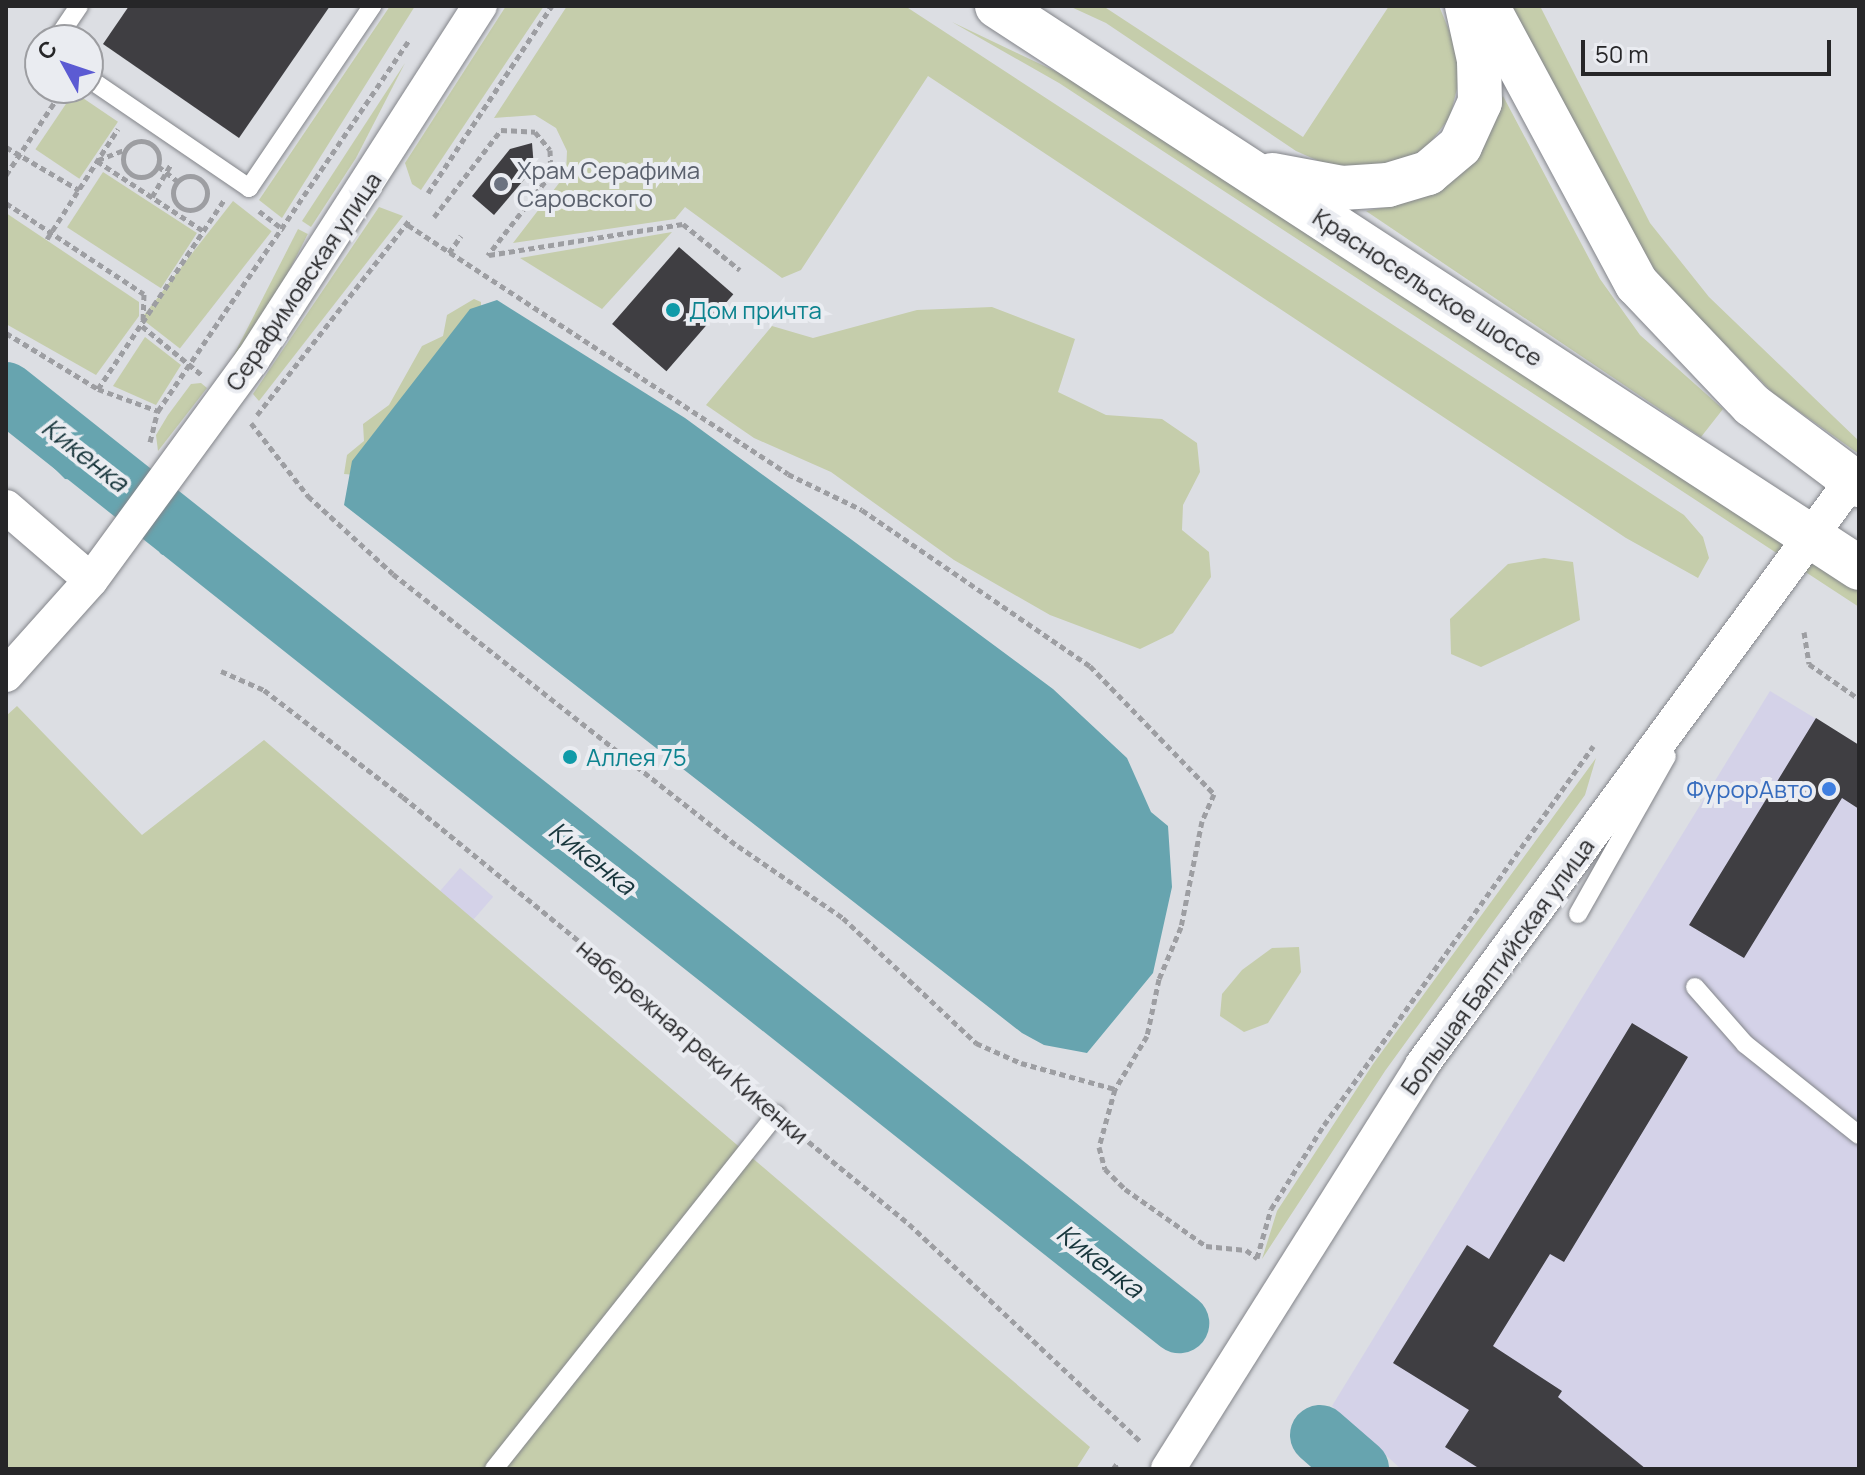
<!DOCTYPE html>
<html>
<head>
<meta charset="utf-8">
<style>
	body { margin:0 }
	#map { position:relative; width:1865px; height:1475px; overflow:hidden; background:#dcdee3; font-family:Manrope,sans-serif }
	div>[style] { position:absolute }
	.industrial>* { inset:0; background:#d4d2e8; transform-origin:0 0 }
	.green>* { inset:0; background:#c5cdab; transform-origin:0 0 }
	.water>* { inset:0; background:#67a4af }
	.stream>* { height:10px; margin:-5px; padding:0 5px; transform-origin:5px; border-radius:5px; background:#67a4af }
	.river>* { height:60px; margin:-30px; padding:0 30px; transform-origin:30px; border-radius:30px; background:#67a4af }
	.building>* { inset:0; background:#3f3e42; transform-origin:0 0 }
	.path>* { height:5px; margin-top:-2.5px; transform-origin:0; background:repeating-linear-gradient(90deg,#9d9ea2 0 6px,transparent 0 10px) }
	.path>.ring { margin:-2.5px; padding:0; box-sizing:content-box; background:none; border:5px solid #9d9ea2; border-radius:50% }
	.roads { filter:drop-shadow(0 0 2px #83858a) drop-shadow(0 0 2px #83858a) }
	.lane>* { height:18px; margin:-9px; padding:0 9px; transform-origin:9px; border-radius:9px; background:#fff }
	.street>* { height:34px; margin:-17px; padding:0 17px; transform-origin:17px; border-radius:17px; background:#fff }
	.secondary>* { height:44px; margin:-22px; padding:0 22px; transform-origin:22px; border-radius:22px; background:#fff }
	.dots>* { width:22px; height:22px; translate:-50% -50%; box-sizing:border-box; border:4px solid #eaecf1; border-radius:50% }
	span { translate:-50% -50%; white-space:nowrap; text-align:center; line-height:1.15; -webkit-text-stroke:8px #eaecf1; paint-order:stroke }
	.worship-label { font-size:24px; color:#5b616d }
	.left { translate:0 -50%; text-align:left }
	.street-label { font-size:24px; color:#262628 }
	.culture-label { font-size:24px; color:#0d838f }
	.shop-label { font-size:24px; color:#366cbe }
	.right { translate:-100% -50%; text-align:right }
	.water-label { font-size:26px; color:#17353b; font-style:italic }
	.frame { position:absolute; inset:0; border:8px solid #262628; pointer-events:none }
	.north { position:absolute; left:24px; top:24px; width:80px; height:80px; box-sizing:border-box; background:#eaecf1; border:2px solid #9c9da1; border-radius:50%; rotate:310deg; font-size:22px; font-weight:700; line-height:32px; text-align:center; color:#262628 }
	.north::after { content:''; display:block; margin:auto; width:28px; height:36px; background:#5c5bd3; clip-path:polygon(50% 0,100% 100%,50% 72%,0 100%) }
	.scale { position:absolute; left:1581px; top:40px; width:250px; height:36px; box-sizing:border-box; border:4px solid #262628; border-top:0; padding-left:10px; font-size:24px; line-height:28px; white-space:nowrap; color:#262628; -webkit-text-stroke:6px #eaecf1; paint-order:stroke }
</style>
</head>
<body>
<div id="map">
	<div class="industrial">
		<div style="clip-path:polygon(1770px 691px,1859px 745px,1859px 1469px,1401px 1469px,1332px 1406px)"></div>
		<div style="left:460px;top:868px;width:44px;height:37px;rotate:41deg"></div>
	</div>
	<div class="green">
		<div style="clip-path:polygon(390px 6px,415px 6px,282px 218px,259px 200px)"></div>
		<div style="clip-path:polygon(506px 6px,544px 6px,421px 190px,412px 184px,405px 163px)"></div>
		<div style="clip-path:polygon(567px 6px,905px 6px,1684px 515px,1703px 537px,1709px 558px,1698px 578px,1626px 538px,928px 76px,801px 270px,782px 278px,685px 207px,675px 219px,513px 243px,566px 174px,567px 151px,556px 128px,535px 115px,494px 118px)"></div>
		<div style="clip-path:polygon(1069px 6px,1103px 6px,1303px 137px,1389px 6px,1439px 6px,1463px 64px,1450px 117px,1423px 152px,1387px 167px,1330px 166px,1296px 151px,1106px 23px)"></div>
		<div style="clip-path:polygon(1510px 6px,1540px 6px,1650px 223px,1709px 297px,1859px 441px,1859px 454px,1773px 393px,1662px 280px,1637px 245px)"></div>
		<div style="clip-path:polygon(952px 22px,1097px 91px,1859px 589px,1859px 607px,1059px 83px)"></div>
		<div style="clip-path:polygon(405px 63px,356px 158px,311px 227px,302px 221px)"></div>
		<div style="left:74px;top:92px;width:53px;height:69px;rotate:34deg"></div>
		<div style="clip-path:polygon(1503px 96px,1600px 279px,1640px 335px,1723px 409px,1701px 437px,1366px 211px,1396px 205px,1488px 121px)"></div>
		<div style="left:103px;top:172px;width:112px;height:66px;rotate:33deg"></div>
		<div style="left:233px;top:201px;width:49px;height:149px;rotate:38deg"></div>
		<div style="clip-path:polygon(379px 207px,403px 216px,259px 401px,253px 394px)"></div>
		<div style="clip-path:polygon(6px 213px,139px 302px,139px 316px,96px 375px,6px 324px)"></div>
		<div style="left:298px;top:229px;width:11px;height:165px;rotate:27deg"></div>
		<div style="clip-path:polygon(672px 232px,602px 309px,520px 258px)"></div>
		<div style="clip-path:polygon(474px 299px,481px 302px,481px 316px,356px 475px,344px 474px,347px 455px,364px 441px,363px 424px,389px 405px,422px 346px,443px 336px,447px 315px)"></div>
		<div style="clip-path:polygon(992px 307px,1075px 339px,1058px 392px,1106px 415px,1162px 419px,1197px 443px,1200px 472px,1183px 505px,1182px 530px,1209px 552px,1211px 577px,1173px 633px,1140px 649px,1050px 615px,954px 560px,831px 472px,754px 438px,706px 405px,772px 326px,813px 338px,917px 310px)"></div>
		<div style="clip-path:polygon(145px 337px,181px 365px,156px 405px,113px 386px)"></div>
		<div style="clip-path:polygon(201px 383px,207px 388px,158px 451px,156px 435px,168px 415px,191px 384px)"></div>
		<div style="clip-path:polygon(1544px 558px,1573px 562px,1580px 620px,1481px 667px,1451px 654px,1450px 619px,1508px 564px)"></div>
		<div style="clip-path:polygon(17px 706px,142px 835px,264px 740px,1090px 1447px,1076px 1469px,6px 1469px,6px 716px)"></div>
		<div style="clip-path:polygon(1596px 758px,1585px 795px,1385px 1071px,1262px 1259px,1277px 1211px,1373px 1064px)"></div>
		<div style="clip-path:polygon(1299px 947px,1301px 972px,1268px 1023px,1244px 1032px,1220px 1016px,1222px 994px,1242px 970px,1272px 948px)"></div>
	</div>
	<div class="water">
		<div style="clip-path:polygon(497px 300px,685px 418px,848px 537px,1053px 689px,1127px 758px,1151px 812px,1168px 826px,1172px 887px,1153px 973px,1087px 1053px,1044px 1045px,1022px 1033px,344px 505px,352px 461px,470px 309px)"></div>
		<div style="clip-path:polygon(82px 427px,102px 444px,78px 480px,65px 479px,49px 463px)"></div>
	</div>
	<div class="stream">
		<div style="left:164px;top:550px;width:21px;rotate:-49deg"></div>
	</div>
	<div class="river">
		<div style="left:6px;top:392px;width:1498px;rotate:38.44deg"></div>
		<div style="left:1320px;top:1435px;width:52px;rotate:41.1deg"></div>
	</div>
	<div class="building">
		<div style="clip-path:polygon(129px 6px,330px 6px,239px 138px,103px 44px)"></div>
		<div style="clip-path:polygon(532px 143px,534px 168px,494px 215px,472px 196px,510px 149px)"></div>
		<div style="left:679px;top:247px;width:72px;height:102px;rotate:41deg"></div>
		<div style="clip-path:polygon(1816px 718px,1859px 745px,1859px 809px,1842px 798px,1744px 958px,1689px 925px)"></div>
		<div style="clip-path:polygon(1632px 1023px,1688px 1057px,1564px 1262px,1550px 1254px,1493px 1346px,1562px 1391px,1558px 1397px,1646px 1469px,1480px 1469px,1445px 1447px,1469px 1410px,1393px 1363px,1467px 1245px,1489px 1259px)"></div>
	</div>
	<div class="path">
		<div class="ring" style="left:123px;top:141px;width:31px;height:31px"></div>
		<div style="left:6px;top:147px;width:85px;rotate:30.5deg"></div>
		<div style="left:98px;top:160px;width:30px;rotate:-21deg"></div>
		<div style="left:97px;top:161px;width:129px;rotate:33.3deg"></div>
		<div style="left:158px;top:166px;width:24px;rotate:38deg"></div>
		<div style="left:6px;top:175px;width:105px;rotate:-56.3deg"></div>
		<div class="ring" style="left:173px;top:176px;width:29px;height:29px"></div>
		<div style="left:428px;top:193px;width:224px;rotate:-56.5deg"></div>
		<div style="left:152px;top:197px;width:39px;rotate:-60deg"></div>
		<div style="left:6px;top:203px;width:165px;rotate:33.4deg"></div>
		<div style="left:144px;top:294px;width:27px;rotate:92deg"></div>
		<div style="left:259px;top:211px;width:31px;rotate:37deg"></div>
		<div style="left:434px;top:217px;width:110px;rotate:-52.4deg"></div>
		<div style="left:501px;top:130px;width:34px;rotate:3deg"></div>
		<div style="left:535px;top:132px;width:23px;rotate:50deg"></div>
		<div style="left:550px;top:150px;width:24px;rotate:88deg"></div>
		<div style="left:551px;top:174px;width:103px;rotate:127.9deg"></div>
		<div style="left:408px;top:225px;width:454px;rotate:33.2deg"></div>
		<div style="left:788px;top:474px;width:82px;rotate:25.9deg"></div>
		<div style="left:862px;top:510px;width:276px;rotate:34.4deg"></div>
		<div style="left:1090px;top:666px;width:178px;rotate:45.9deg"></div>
		<div style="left:1214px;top:794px;width:30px;rotate:114deg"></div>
		<div style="left:1202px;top:821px;width:108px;rotate:101.2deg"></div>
		<div style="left:1181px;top:927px;width:56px;rotate:112.9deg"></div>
		<div style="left:1159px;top:979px;width:58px;rotate:101.9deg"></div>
		<div style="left:1147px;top:1036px;width:62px;rotate:121.1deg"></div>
		<div style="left:1115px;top:1089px;width:60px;rotate:105.4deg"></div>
		<div style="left:1099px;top:1147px;width:23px;rotate:75deg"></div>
		<div style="left:1105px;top:1169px;width:28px;rotate:45deg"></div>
		<div style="left:1125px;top:1189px;width:99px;rotate:35.1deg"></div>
		<div style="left:1206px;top:1246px;width:40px;rotate:5.7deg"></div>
		<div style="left:1246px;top:1250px;width:14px;rotate:36deg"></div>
		<div style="left:1257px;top:1258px;width:51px;rotate:-74.1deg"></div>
		<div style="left:1271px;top:1209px;width:99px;rotate:-57.8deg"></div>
		<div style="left:1324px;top:1125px;width:465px;rotate:-54.6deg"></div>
		<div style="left:47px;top:239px;width:131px;rotate:-57.2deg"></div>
		<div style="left:449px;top:253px;width:21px;rotate:-55deg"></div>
		<div style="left:489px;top:255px;width:196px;rotate:-9.1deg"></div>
		<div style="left:683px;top:224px;width:73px;rotate:38.9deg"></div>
		<div style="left:142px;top:326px;width:79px;rotate:39.3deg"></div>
		<div style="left:6px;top:333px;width:108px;rotate:31.3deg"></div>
		<div style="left:98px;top:389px;width:64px;rotate:20.1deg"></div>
		<div style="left:98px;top:389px;width:227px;rotate:-56.3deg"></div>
		<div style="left:257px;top:415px;width:249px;rotate:-52deg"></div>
		<div style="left:251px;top:423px;width:93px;rotate:52deg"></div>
		<div style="left:308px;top:496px;width:115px;rotate:42.5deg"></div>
		<div style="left:393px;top:574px;width:439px;rotate:38.3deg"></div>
		<div style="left:738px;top:846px;width:127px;rotate:34.4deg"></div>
		<div style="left:843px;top:918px;width:183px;rotate:43.2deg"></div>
		<div style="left:976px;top:1043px;width:49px;rotate:24deg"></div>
		<div style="left:1021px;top:1063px;width:98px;rotate:15.5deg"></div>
		<div style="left:150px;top:442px;width:32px;rotate:-76deg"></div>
		<div style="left:158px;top:411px;width:449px;rotate:-55.9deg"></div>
		<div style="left:1804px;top:632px;width:32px;rotate:81deg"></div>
		<div style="left:1809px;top:664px;width:61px;rotate:35deg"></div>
		<div style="left:221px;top:671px;width:47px;rotate:23.8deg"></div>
		<div style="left:264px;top:690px;width:175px;rotate:37.6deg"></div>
		<div style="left:403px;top:797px;width:371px;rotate:39.3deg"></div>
		<div style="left:690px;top:1032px;width:95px;rotate:43.7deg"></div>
		<div style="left:793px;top:1129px;width:150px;rotate:39.3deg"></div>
		<div style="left:909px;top:1224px;width:317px;rotate:43.2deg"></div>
		<div style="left:1113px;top:1469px;width:9px;rotate:-54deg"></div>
	</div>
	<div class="roads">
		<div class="lane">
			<div style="left:56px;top:40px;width:41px;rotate:-55.9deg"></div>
			<div style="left:88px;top:78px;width:195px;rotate:34.3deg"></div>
			<div style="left:249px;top:188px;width:220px;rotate:-55.9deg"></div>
			<div style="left:1578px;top:914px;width:181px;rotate:-60.6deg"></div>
			<div style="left:1695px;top:987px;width:76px;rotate:48.7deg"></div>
			<div style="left:1745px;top:1044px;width:146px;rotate:38.6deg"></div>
			<div style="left:494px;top:1469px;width:453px;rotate:-51.5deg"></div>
		</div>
		<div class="street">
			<div style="left:6px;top:507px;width:112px;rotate:40.7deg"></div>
			<div style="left:91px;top:580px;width:274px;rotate:-53.8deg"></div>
			<div style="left:253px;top:359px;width:420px;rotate:-57.3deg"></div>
			<div style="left:6px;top:675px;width:127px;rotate:-48.2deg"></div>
			<div style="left:1168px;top:1469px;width:477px;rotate:-57.8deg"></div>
			<div style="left:1422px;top:1065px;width:726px;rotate:-53.68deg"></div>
		</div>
		<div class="secondary">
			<div style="left:997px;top:6px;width:1029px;rotate:33.1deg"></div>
			<div style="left:1487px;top:6px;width:316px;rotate:61.7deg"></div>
			<div style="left:1637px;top:284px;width:167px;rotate:46.5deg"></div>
			<div style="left:1752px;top:405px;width:134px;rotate:36.8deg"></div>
			<div style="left:1272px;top:175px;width:71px;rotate:10.5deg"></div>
			<div style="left:1342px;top:188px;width:46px;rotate:-3.7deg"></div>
			<div style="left:1388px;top:185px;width:42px;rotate:-16.7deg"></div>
			<div style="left:1428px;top:173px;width:42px;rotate:-40.2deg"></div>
			<div style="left:1460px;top:146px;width:48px;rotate:-65.6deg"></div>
			<div style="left:1480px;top:102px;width:42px;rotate:-91.4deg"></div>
			<div style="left:1479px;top:60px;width:55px;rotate:-102.5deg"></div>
		</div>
	</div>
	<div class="dots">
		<div style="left:501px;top:184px;background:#6b7280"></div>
		<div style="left:673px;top:310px;background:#0f9aa8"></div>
		<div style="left:570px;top:757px;background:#0f9aa8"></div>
		<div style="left:1829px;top:789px;background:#3f7fe0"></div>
	</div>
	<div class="worship-label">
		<span class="left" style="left:517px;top:184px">Храм Серафима<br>Саровского</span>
	</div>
	<div class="street-label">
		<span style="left:303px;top:281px;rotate:-56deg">Серафимовская улица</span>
		<span style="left:1428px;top:287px;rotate:33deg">Красносельское шоссе</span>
		<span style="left:1497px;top:966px;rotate:-54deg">Большая Балтийская улица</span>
		<span style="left:693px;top:1041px;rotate:41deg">набережная реки Кикенки</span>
	</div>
	<div class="culture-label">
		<span class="left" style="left:689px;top:310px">Дом причта</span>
		<span class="left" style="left:586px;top:757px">Аллея 75</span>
	</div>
	<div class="shop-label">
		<span class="right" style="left:1813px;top:789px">ФурорАвто</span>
	</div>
	<div class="water-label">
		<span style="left:85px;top:455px;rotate:38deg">Кикенка</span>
		<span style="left:592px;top:858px;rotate:38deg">Кикенка</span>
		<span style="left:1100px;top:1261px;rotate:38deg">Кикенка</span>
	</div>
	<div class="frame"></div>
	<div class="north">С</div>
	<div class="scale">50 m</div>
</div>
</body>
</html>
